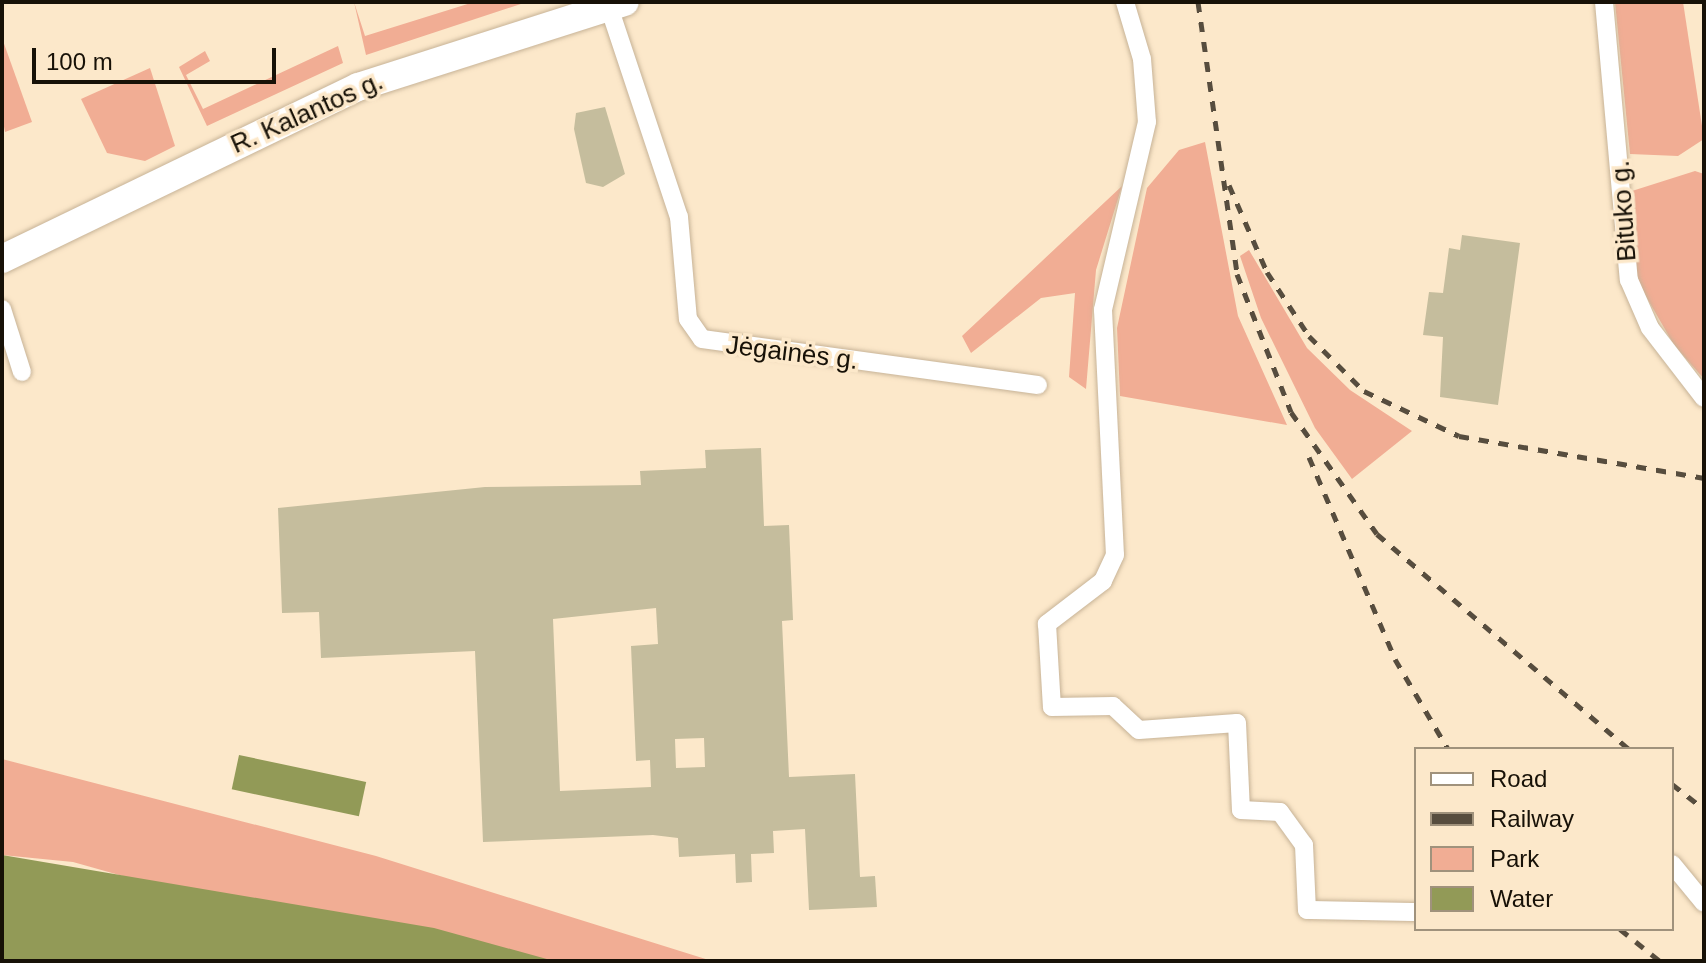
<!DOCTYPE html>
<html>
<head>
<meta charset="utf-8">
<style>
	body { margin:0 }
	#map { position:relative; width:1706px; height:963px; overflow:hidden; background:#fce8ca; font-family:Helvetica,sans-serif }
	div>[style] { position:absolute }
	.green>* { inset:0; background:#f1ad94 }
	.water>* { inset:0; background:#929a57; transform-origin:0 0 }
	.building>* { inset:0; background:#c5bd9d }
	.roads { filter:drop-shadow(0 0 2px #c7b397) drop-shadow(0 0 2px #c7b397) }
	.minor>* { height:18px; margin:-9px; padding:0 9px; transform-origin:9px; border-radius:9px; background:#fff }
	.primary>* { height:28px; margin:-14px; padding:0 14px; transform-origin:14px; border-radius:14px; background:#fff }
	.rail>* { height:5px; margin-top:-2.5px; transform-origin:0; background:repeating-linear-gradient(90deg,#574d3e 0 10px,transparent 0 20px) }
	span { translate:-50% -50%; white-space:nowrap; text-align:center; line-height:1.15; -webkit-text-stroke:7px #fce8ca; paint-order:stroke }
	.street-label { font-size:26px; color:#171107 }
	.frame { position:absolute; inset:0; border:4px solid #171107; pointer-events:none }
	.legend { position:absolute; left:1414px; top:747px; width:260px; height:184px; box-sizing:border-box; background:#fce8ca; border:2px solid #a0927c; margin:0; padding:10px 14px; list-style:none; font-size:24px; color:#171107 }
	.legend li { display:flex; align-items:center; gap:16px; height:40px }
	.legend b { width:40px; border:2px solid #a0927c }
	.scale { position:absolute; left:32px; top:48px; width:244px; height:36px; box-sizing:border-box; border:4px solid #171107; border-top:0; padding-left:10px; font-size:24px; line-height:28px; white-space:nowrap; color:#171107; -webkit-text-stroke:6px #fce8ca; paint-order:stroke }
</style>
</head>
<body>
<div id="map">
	<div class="green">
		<div style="clip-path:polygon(354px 2px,365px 36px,474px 2px,527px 2px,366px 55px)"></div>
		<div style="clip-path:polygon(1615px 2px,1683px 2px,1704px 139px,1678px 156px,1630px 154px)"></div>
		<div style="clip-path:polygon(2px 38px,32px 122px,5px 132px,2px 116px)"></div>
		<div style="clip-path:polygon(338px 46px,343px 63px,207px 126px,179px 67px,205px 51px,210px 61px,186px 75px,203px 109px)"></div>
		<div style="clip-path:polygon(150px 68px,175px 146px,145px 161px,107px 153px,81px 99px)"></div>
		<div style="clip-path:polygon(1205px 142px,1238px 316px,1287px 425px,1120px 396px,1117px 328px,1147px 188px,1179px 150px)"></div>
		<div style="clip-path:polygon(1695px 171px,1704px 174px,1704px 379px,1674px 345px,1636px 279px,1632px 191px)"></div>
		<div style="clip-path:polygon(1122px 186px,1096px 270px,1086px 389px,1069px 377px,1075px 293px,1041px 298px,971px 353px,962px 336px)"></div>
		<div style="clip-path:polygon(1249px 250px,1307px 348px,1350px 390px,1412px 431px,1352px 479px,1315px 428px,1261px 318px,1240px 256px)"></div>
		<div style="clip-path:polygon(2px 759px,376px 856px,712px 961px,425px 961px,73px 862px,2px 855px)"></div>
	</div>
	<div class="water">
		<div style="left:239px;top:755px;width:130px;height:35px;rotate:12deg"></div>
		<div style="clip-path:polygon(2px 855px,434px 928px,554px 961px,2px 961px)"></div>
	</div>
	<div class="building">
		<div style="clip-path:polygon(605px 107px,625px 174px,603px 187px,586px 183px,574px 129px,576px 113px)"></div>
		<div style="clip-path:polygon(1462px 235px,1520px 243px,1498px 405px,1440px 397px,1443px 337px,1423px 335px,1429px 292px,1443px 293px,1449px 248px,1460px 250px)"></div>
		<div style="clip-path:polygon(evenodd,761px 448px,764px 526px,789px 525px,793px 620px,782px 621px,789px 777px,855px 774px,860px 877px,875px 876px,877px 907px,809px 910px,805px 829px,773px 831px,774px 853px,751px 854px,752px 882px,736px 883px,735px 854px,679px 857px,678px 838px,653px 835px,483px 842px,475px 651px,321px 658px,319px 612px,282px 613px,278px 508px,485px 487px,641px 485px,640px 471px,706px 468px,705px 450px,761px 448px,656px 608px,658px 644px,631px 646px,636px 761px,650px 760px,651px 787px,560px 791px,553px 619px,656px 608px,761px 448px,704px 738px,705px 767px,676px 768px,675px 739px,704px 738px)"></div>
	</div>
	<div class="roads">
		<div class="minor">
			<div style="left:1125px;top:2px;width:59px;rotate:73.4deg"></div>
			<div style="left:1142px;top:59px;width:63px;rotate:85.5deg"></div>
			<div style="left:1147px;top:122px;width:193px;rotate:103.2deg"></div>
			<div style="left:1103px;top:310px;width:245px;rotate:87.2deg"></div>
			<div style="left:1115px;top:555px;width:29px;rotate:115deg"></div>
			<div style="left:1103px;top:581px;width:71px;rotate:142.5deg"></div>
			<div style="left:1047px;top:624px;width:83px;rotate:86.6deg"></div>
			<div style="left:1052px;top:707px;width:61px;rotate:-0.9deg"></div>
			<div style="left:1113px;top:706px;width:35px;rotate:43deg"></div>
			<div style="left:1139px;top:730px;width:98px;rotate:-4.1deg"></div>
			<div style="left:1237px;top:723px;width:87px;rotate:87.4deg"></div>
			<div style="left:1241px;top:810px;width:39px;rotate:3deg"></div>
			<div style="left:1280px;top:812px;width:41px;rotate:54deg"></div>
			<div style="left:1304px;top:845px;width:65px;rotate:87.4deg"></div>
			<div style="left:1307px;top:910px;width:109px;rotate:1.1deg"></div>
			<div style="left:1604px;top:2px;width:279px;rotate:84.9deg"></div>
			<div style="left:1629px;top:280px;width:52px;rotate:66.4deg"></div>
			<div style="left:1650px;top:328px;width:88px;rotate:52.4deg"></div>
			<div style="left:609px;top:7px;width:221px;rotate:71.6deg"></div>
			<div style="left:679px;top:217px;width:102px;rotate:85deg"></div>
			<div style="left:688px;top:319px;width:24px;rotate:55deg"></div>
			<div style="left:702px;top:339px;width:339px;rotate:7.8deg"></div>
			<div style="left:2px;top:309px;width:66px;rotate:72.4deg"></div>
			<div style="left:1672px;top:864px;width:50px;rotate:50.6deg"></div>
		</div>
		<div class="primary">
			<div style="left:2px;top:259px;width:395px;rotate:-25.8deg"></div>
			<div style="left:358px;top:87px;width:280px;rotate:-17.7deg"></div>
		</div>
	</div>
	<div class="rail">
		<div style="left:1198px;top:2px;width:275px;rotate:81.8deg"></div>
		<div style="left:1237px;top:274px;width:148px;rotate:68.6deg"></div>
		<div style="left:1291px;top:412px;width:149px;rotate:54.8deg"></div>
		<div style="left:1377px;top:534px;width:331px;rotate:40.5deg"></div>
		<div style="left:1229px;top:185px;width:95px;rotate:66.4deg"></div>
		<div style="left:1267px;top:272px;width:77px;rotate:56.7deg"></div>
		<div style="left:1309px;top:336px;width:78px;rotate:45deg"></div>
		<div style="left:1364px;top:391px;width:105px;rotate:25.3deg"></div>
		<div style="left:1459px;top:436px;width:249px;rotate:9.7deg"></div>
		<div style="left:1309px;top:457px;width:220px;rotate:66.9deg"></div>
		<div style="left:1395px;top:659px;width:104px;rotate:59.5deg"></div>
		<div style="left:1672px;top:784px;width:41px;rotate:38deg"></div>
		<div style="left:1620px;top:929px;width:51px;rotate:38.7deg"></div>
	</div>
	<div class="street-label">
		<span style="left:307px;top:113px;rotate:-24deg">R. Kalantos g.</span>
		<span style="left:1624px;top:211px;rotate:-94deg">Bituko g.</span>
		<span style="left:792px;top:353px;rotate:7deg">Jėgainės g.</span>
	</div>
	<div class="frame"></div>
	<ul class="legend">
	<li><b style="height:10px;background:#fff"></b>Road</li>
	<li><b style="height:10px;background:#574d3e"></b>Railway</li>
	<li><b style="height:22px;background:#f1ad94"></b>Park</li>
	<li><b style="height:22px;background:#929a57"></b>Water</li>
	</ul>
	<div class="scale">100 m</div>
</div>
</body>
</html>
